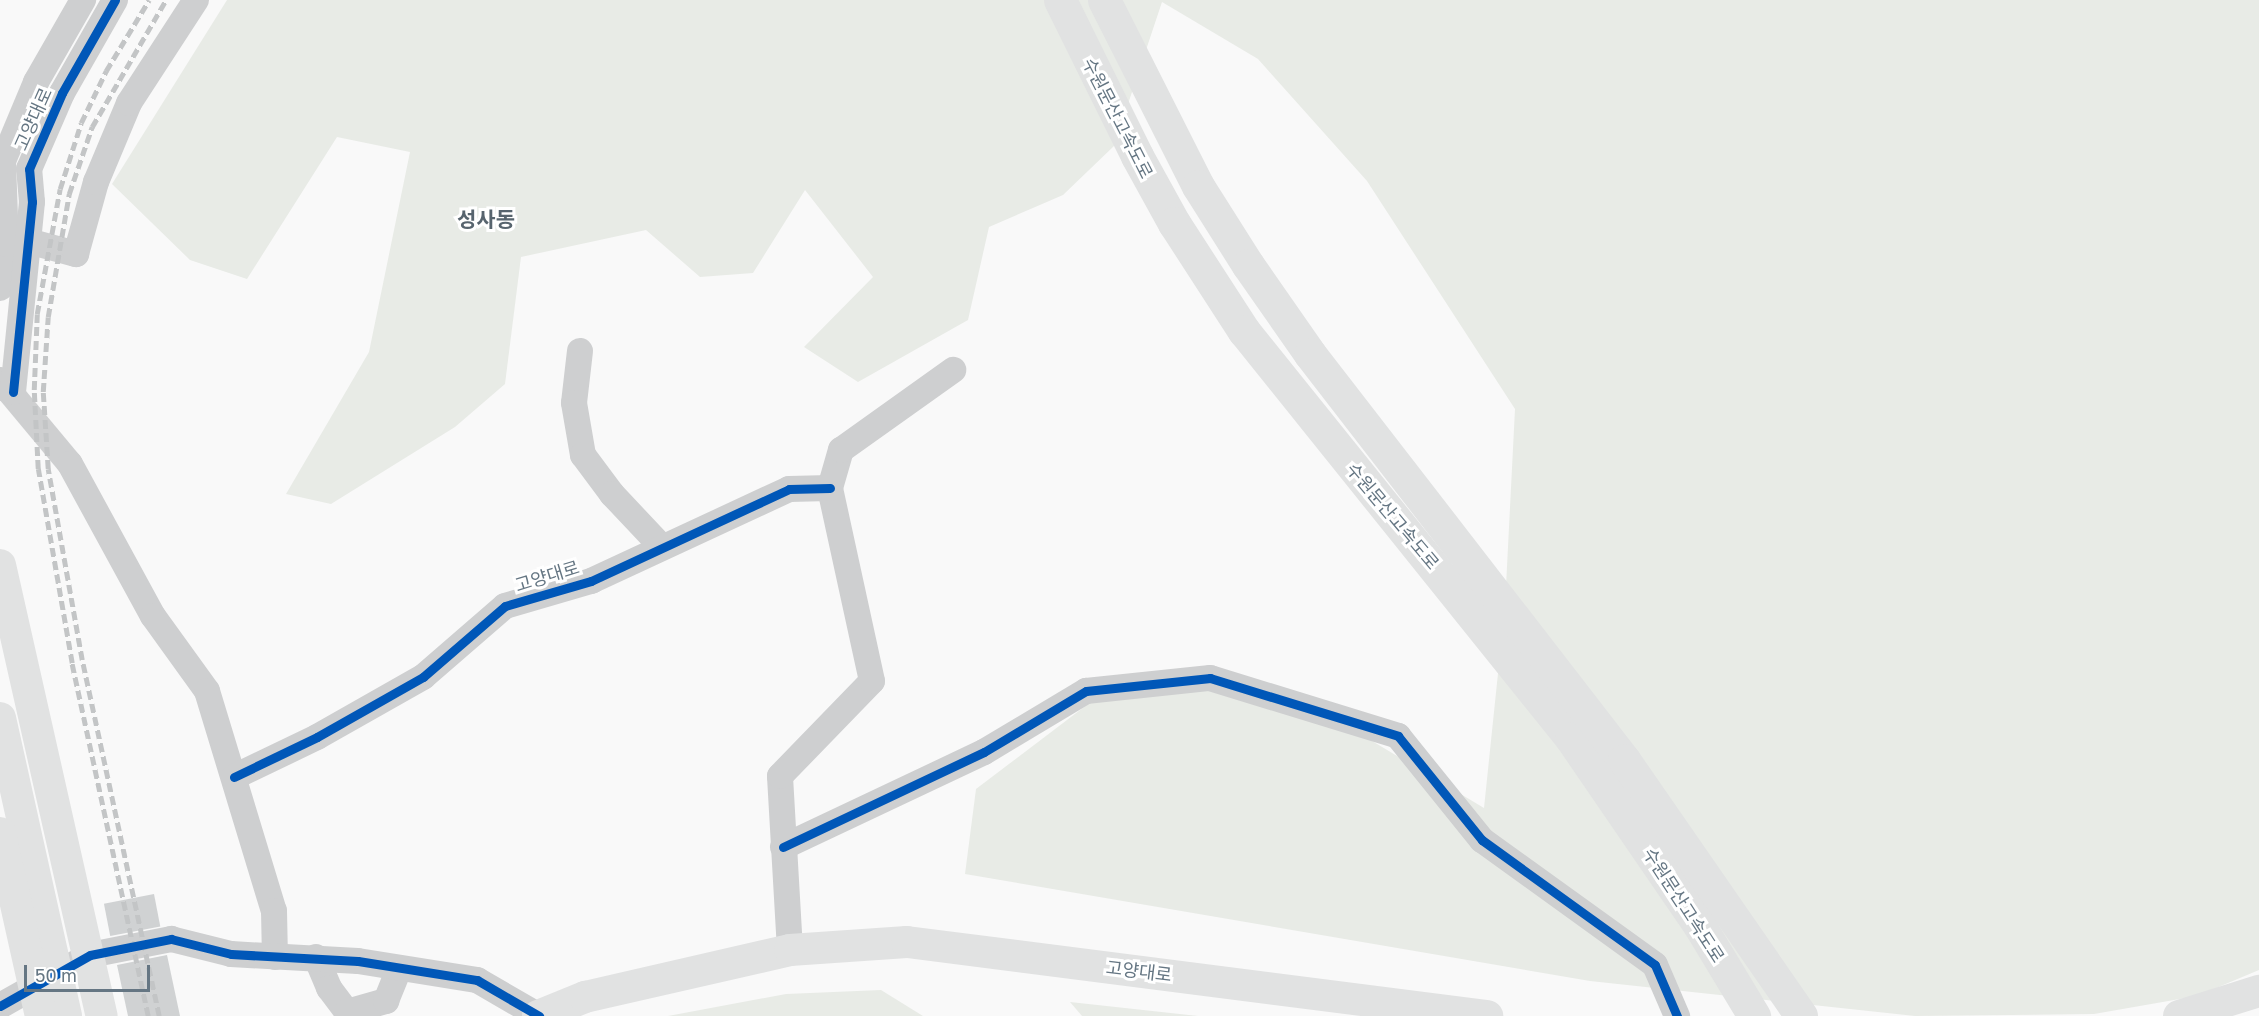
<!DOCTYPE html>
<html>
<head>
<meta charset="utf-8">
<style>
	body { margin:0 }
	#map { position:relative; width:2259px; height:1016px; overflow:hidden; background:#f9f9f9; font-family:"Golos Text","Noto Sans KR",sans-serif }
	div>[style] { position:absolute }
	.green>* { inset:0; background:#e8ebe6 }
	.building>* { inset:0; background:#d0d2d3; transform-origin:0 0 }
	.minor>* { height:26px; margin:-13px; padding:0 13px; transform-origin:13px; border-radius:13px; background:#cecfd0 }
	.major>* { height:32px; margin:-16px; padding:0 16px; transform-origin:16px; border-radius:16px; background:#e1e2e2 }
	.highway>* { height:33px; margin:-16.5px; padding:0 16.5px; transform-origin:16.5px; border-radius:16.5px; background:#e1e2e2 }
	.rail>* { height:4.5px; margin-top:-2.25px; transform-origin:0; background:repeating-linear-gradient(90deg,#c3c5c6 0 9px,transparent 0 13.5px) }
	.cycleway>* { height:9px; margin:-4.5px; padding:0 4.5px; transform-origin:4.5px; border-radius:4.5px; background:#0057b8 }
	span { translate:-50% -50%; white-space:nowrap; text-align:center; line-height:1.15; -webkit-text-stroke:6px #fff; paint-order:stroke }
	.street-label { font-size:18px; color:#657683 }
	.quarter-label { font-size:21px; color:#57646e; font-weight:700 }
	.scale { position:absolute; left:24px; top:965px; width:126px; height:27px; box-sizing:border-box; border:3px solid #657683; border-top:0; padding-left:8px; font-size:18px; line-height:21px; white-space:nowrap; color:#657683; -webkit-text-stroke:4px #fff; paint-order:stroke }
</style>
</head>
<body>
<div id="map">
	<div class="green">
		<div style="clip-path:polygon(227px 0,2259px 0,2259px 970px,2197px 996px,2094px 1014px,1915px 1016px,1590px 981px,965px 874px,976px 789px,1092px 701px,1209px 687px,1332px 717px,1484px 808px,1505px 606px,1515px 409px,1367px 181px,1258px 59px,1162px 2px,1114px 146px,1063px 195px,989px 227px,968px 320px,858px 382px,804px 347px,873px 277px,805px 190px,753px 273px,700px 277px,646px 230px,521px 257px,505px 384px,455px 427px,331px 504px,286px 494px,369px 352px,410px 152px,337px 137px,247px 279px,190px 260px,112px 184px)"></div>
		<div style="clip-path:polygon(881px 990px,923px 1016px,668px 1016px,786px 994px)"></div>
		<div style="clip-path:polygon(1070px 1002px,1198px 1016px,1082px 1016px)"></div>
	</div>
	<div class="building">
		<div style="left:154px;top:894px;width:33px;height:51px;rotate:79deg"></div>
		<div style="clip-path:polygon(167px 955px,180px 1016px,128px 1016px,117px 965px)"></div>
	</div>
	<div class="minor">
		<div style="left:28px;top:241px;width:50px;rotate:15.2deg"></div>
		<div style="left:76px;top:254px;width:75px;rotate:-74.5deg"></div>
		<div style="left:96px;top:182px;width:86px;rotate:-67.3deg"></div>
		<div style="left:129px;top:103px;width:123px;rotate:-57deg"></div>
		<div style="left:0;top:288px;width:44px;rotate:-82.2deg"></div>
		<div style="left:6px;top:244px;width:83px;rotate:-92.1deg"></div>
		<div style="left:3px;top:161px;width:86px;rotate:-67.3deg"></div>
		<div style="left:36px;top:82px;width:95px;rotate:-60.2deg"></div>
		<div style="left:580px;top:351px;width:52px;rotate:96.6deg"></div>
		<div style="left:574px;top:403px;width:53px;rotate:80.2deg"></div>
		<div style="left:583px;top:455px;width:49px;rotate:53.4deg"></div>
		<div style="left:612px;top:494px;width:73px;rotate:46.7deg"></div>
		<div style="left:0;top:380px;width:109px;rotate:50.2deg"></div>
		<div style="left:70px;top:464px;width:173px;rotate:61.4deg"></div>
		<div style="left:153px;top:616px;width:92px;rotate:54.2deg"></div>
		<div style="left:207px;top:691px;width:230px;rotate:73.1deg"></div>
		<div style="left:274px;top:911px;width:46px;rotate:88.8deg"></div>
		<div style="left:13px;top:392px;width:191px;rotate:-84.3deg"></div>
		<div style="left:32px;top:202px;width:33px;rotate:-95deg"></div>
		<div style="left:29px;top:169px;width:83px;rotate:-66.5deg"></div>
		<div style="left:62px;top:93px;width:107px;rotate:-60.3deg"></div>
		<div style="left:234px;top:777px;width:92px;rotate:-25.7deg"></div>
		<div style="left:317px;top:737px;width:122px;rotate:-29.5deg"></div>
		<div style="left:423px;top:677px;width:108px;rotate:-40.9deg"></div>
		<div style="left:505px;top:606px;width:90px;rotate:-16.2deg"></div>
		<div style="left:591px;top:581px;width:218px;rotate:-24.9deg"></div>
		<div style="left:789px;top:489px;width:41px;rotate:-1.4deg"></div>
		<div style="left:783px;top:847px;width:222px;rotate:-25.3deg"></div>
		<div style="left:984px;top:752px;width:119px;rotate:-30.9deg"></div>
		<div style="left:1086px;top:691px;width:125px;rotate:-6deg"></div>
		<div style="left:1210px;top:678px;width:197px;rotate:17.1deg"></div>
		<div style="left:1398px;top:736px;width:134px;rotate:51.1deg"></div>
		<div style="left:1482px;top:840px;width:213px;rotate:35.8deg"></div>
		<div style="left:1655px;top:965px;width:56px;rotate:66.7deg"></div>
		<div style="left:790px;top:950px;width:174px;rotate:-93.3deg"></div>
		<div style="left:780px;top:776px;width:132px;rotate:-45.9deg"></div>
		<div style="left:872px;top:681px;width:198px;rotate:-102.3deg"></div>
		<div style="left:830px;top:488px;width:40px;rotate:-74deg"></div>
		<div style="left:841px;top:450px;width:138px;rotate:-35.5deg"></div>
		<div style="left:316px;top:957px;width:34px;rotate:67deg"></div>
		<div style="left:329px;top:988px;width:30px;rotate:53deg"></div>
		<div style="left:347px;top:1012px;width:41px;rotate:-15.8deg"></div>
		<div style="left:386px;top:1001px;width:35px;rotate:-68deg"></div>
		<div style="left:0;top:1006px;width:103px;rotate:-29.5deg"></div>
		<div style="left:90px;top:955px;width:83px;rotate:-11.2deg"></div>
		<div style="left:171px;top:939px;width:62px;rotate:14deg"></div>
		<div style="left:231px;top:954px;width:127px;rotate:3.2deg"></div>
		<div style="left:358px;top:961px;width:121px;rotate:9.1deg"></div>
		<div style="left:477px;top:980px;width:72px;rotate:30.1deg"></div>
	</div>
	<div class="major">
		<div style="left:0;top:565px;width:462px;rotate:77.3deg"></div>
		<div style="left:0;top:718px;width:305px;rotate:77.5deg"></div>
		<div style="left:0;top:833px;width:188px;rotate:77.4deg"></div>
		<div style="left:538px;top:1016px;width:51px;rotate:-22deg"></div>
		<div style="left:585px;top:997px;width:210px;rotate:-12.9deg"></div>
		<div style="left:790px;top:950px;width:117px;rotate:-3.9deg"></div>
		<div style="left:907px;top:942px;width:585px;rotate:7.27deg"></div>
		<div style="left:2179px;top:1016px;width:84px;rotate:-17.4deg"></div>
	</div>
	<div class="highway">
		<div style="left:1060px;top:0;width:174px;rotate:63.7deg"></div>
		<div style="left:1137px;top:156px;width:77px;rotate:61.1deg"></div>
		<div style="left:1174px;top:223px;width:129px;rotate:57.1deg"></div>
		<div style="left:1244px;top:331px;width:522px;rotate:51.22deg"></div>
		<div style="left:1571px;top:738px;width:230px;rotate:55.6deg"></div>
		<div style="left:1701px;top:928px;width:103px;rotate:58.9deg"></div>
		<div style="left:1104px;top:0;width:208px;rotate:63.2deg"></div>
		<div style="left:1198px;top:186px;width:93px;rotate:57.7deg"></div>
		<div style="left:1248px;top:265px;width:108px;rotate:55.1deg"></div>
		<div style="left:1310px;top:354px;width:513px;rotate:52.28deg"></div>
		<div style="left:1624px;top:760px;width:311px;rotate:55.3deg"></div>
	</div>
	<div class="rail">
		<div style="left:148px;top:1016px;width:361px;rotate:-102.2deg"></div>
		<div style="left:72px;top:663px;width:197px;rotate:-99.9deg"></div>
		<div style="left:38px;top:469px;width:79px;rotate:-92.9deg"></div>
		<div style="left:34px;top:390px;width:76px;rotate:-87.7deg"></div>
		<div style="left:37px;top:314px;width:127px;rotate:-79.6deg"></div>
		<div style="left:60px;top:189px;width:69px;rotate:-72.3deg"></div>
		<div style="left:81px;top:123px;width:58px;rotate:-64.3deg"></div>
		<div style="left:106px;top:71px;width:83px;rotate:-58.8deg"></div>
		<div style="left:159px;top:1016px;width:364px;rotate:-102.2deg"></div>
		<div style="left:82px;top:660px;width:194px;rotate:-100.1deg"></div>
		<div style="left:48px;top:469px;width:77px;rotate:-93.7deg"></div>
		<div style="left:43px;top:392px;width:75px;rotate:-86.2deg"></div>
		<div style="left:48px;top:317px;width:125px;rotate:-80.3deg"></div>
		<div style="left:69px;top:194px;width:71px;rotate:-71.1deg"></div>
		<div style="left:92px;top:127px;width:147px;rotate:-59.8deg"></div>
	</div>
	<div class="cycleway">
		<div style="left:13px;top:392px;width:191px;rotate:-84.3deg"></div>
		<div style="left:32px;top:202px;width:33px;rotate:-95deg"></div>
		<div style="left:29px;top:169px;width:83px;rotate:-66.5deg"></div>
		<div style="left:62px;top:93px;width:107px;rotate:-60.3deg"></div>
		<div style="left:234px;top:777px;width:92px;rotate:-25.7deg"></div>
		<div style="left:317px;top:737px;width:122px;rotate:-29.5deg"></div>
		<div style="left:423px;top:677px;width:108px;rotate:-40.9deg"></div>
		<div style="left:505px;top:606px;width:90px;rotate:-16.2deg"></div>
		<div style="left:591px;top:581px;width:218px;rotate:-24.9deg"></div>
		<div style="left:789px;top:489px;width:41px;rotate:-1.4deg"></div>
		<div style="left:783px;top:847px;width:222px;rotate:-25.3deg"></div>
		<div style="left:984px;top:752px;width:119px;rotate:-30.9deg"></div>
		<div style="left:1086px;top:691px;width:125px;rotate:-6deg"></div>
		<div style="left:1210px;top:678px;width:197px;rotate:17.1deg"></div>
		<div style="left:1398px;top:736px;width:134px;rotate:51.1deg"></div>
		<div style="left:1482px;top:840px;width:213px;rotate:35.8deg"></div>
		<div style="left:1655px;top:965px;width:56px;rotate:66.7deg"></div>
		<div style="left:0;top:1006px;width:103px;rotate:-29.5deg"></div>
		<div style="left:90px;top:955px;width:83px;rotate:-11.2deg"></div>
		<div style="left:171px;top:939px;width:62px;rotate:14deg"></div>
		<div style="left:231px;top:954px;width:127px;rotate:3.2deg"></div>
		<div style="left:358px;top:961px;width:121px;rotate:9.1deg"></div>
		<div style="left:477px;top:980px;width:72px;rotate:30.1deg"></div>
	</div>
	<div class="street-label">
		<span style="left:1118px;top:118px;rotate:63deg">수원문산고속도로</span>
		<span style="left:33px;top:119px;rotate:-66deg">고양대로</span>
		<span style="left:1393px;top:516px;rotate:50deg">수원문산고속도로</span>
		<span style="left:547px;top:576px;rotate:-17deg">고양대로</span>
		<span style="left:1684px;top:905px;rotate:57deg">수원문산고속도로</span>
		<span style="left:1139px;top:971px;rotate:7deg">고양대로</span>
	</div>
	<div class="quarter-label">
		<span style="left:486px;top:219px">성사동</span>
	</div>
	<div class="scale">50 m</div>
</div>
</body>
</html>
